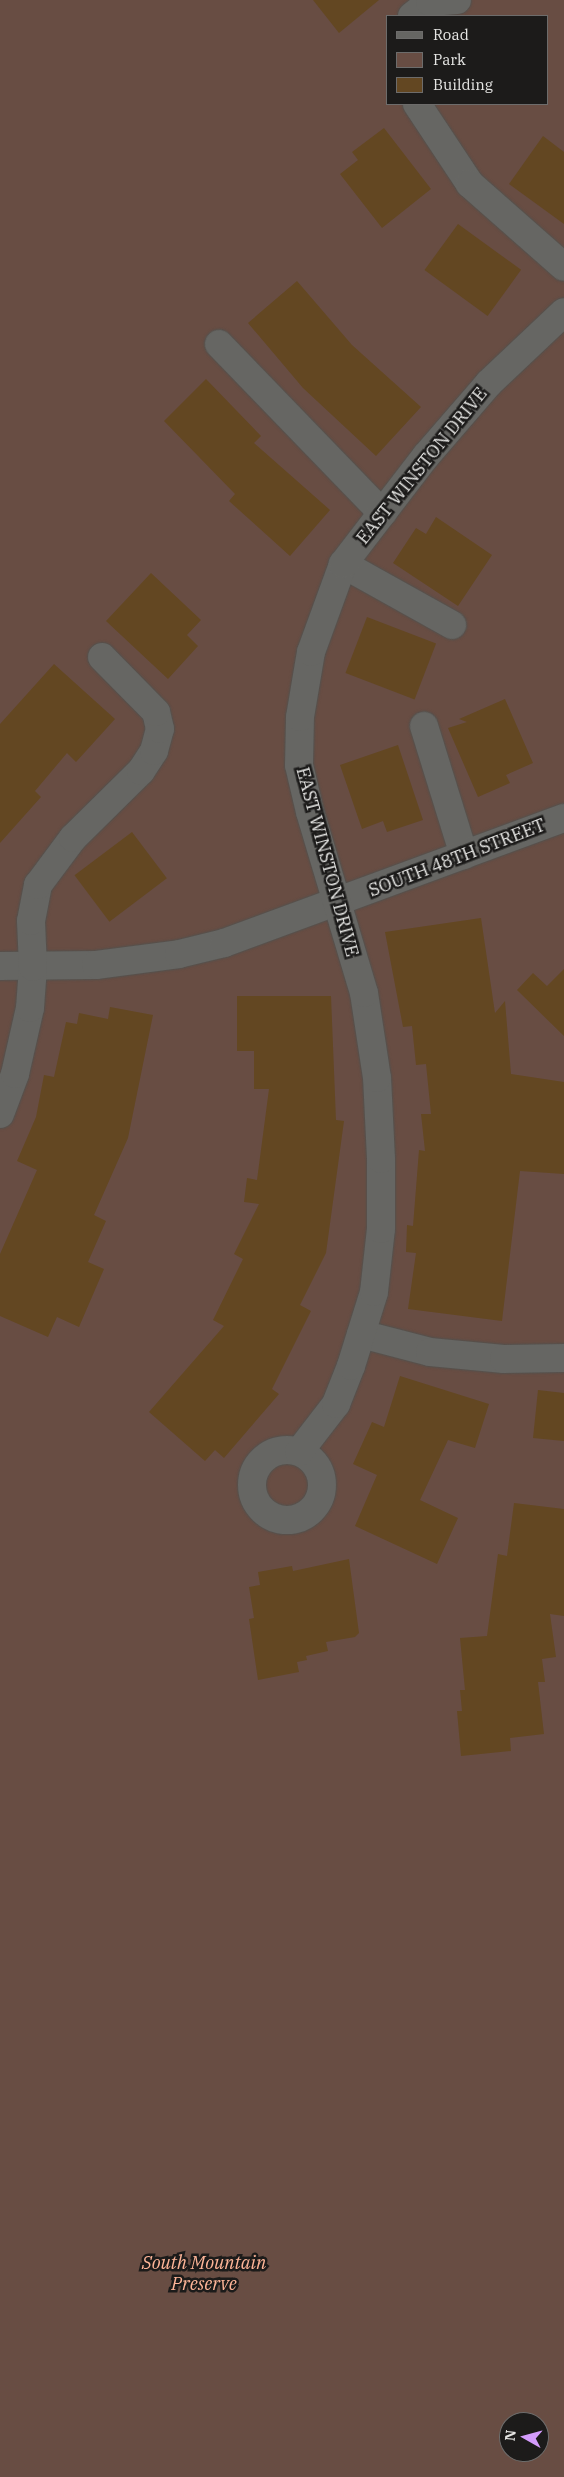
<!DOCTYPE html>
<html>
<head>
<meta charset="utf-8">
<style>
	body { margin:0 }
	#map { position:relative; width:564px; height:2477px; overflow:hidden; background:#343431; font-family:"IBM Plex Serif",serif }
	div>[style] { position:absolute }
	.green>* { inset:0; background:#684d43 }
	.building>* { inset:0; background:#634722; transform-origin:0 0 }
	.roads { filter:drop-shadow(0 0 1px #51514e) drop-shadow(0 0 1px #51514e) }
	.minor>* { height:28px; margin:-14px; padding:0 14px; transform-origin:14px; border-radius:14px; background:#666663 }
	.minor>.ring { margin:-14px; padding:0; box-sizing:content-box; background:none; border:28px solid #666663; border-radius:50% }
	span { translate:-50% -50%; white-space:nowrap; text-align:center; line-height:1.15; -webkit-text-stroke:5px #1c1b1a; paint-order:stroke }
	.street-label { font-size:18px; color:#e6e6e4 }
	.park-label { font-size:18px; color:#feb598; font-style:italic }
	.legend { position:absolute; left:386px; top:15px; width:162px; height:90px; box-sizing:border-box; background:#1c1b1a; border:1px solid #6d6c6b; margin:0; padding:6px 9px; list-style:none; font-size:15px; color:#e6e6e4 }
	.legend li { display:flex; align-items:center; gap:10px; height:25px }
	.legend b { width:25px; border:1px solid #6d6c6b }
	.north { position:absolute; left:499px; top:2412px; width:50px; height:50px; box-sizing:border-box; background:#1c1b1a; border:1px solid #6d6c6b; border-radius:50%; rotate:277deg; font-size:14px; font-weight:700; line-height:20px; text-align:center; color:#e6e6e4 }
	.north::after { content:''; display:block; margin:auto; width:18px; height:22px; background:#d49cfc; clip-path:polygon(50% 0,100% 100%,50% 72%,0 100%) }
</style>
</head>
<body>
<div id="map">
	<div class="green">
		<div style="clip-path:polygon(evenodd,0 0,564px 0,564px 2477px,0 2477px,0 0,388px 16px,548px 16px,548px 104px,388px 104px,388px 16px,0 0,509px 2422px,539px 2422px,539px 2452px,509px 2452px,509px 2422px)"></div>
	</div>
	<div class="building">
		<div style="clip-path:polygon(313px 0,379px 0,339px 33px)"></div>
		<div style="clip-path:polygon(384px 128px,431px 189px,382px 228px,340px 174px,358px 160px,352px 152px)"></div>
		<div style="clip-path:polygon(543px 136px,564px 152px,564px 224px,509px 184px)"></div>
		<div style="left:458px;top:224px;width:78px;height:57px;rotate:36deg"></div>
		<div style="clip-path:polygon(297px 281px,352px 345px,421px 407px,376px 456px,303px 388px,248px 323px)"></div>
		<div style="clip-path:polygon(206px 379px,261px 436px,254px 443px,330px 510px,290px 556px,229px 501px,235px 494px,164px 421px)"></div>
		<div style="clip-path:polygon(436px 517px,492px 555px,458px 606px,393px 563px,416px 528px,426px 534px)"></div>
		<div style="clip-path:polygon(151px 573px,201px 620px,187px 635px,198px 646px,168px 679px,106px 621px)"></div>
		<div style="left:367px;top:617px;width:74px;height:60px;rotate:21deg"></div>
		<div style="clip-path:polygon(54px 664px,115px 719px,76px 762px,67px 753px,35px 791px,41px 797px,0 843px,0 724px)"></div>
		<div style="clip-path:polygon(505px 699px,533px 763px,506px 775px,510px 783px,478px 797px,448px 728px,467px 722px,459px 719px)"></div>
		<div style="clip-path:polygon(398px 745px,423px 820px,387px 832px,383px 821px,362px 829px,340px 765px)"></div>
		<div style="left:132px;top:832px;width:58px;height:72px;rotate:53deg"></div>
		<div style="clip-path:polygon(481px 918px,495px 1013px,505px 1001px,511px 1074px,564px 1082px,564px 1174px,520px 1171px,502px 1321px,408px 1309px,416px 1253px,406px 1252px,407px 1225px,413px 1226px,419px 1150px,425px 1151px,421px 1114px,431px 1114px,426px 1064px,416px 1065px,412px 1026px,403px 1027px,385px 932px)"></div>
		<div style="clip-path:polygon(564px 969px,564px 1036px,517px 990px,533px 973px,547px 986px)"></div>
		<div style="clip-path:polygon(237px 996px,331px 996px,336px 1120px,344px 1121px,326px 1253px,300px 1305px,311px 1311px,272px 1389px,279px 1394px,224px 1458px,215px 1450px,205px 1461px,149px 1412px,224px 1326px,213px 1320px,243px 1259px,234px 1254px,259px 1204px,244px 1202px,247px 1178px,257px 1180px,269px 1089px,254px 1089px,254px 1051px,237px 1051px)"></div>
		<div style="clip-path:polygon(110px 1007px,153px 1015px,128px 1138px,94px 1215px,106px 1221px,88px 1262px,104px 1269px,79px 1327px,57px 1317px,48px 1337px,0 1316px,0 1254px,37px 1170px,17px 1161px,36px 1117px,44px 1075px,54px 1077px,66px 1022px,77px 1024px,79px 1013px,108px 1019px)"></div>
		<div style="clip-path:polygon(400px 1376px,489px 1404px,475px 1448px,448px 1440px,420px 1500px,458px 1518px,437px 1564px,355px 1526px,377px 1475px,353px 1464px,372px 1422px,384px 1427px)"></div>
		<div style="clip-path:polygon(538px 1390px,564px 1393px,564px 1441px,533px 1438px)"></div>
		<div style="clip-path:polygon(514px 1503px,564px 1509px,564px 1616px,550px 1614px,556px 1657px,542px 1659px,545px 1682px,538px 1682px,544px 1734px,510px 1738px,511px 1751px,461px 1756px,457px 1711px,462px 1711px,460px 1690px,465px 1690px,460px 1638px,487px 1636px,498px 1554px,507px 1556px)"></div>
		<div style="clip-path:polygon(349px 1559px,359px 1633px,355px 1637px,326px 1642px,328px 1651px,306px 1656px,307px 1660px,297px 1662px,299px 1672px,258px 1680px,249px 1619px,254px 1618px,249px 1587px,260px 1585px,258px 1572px,292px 1566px,293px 1571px)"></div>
	</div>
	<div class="roads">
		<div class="minor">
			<div style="left:412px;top:16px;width:23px;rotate:-38deg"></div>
			<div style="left:430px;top:2px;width:27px;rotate:-4deg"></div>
			<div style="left:417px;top:104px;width:96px;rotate:56.5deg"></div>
			<div style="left:470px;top:184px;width:125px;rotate:41.4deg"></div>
			<div style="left:219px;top:344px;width:235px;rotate:46deg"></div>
			<div style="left:343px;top:564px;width:125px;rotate:29.2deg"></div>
			<div style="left:424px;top:726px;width:135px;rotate:72.8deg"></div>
			<div style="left:0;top:966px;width:96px;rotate:-0.6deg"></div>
			<div style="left:96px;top:965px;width:84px;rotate:-7.5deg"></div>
			<div style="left:179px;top:954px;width:46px;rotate:-13.7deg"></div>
			<div style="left:224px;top:943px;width:362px;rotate:-20.2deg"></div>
			<div style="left:0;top:1114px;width:43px;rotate:-69.4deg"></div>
			<div style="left:15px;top:1074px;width:68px;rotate:-77.2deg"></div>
			<div style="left:30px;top:1008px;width:41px;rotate:-85.8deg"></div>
			<div style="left:33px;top:967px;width:46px;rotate:-92.5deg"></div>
			<div style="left:31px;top:921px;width:37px;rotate:-79deg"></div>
			<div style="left:38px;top:885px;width:59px;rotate:-53.3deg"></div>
			<div style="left:73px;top:838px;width:95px;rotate:-44.6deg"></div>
			<div style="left:141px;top:771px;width:24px;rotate:-57deg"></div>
			<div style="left:154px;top:751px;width:23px;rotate:-75deg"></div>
			<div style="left:160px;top:729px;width:17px;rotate:-103deg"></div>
			<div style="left:156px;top:712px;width:77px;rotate:-134.5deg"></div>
			<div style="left:361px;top:1334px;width:71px;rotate:14.6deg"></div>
			<div style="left:430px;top:1352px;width:74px;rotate:5.4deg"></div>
			<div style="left:504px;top:1359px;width:60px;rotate:-1deg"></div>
			<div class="ring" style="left:252px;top:1450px;width:42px;height:42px"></div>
			<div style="left:299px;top:1452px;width:61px;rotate:-52.4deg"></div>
			<div style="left:336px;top:1404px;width:41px;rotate:-68.5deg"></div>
			<div style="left:351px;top:1366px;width:77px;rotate:-72.7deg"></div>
			<div style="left:374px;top:1292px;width:63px;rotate:-83.7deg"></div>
			<div style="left:381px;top:1229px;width:70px;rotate:-90deg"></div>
			<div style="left:381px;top:1159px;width:81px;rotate:-92.8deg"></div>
			<div style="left:377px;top:1078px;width:86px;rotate:-98.7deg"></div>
			<div style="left:364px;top:993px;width:189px;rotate:-106.6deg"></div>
			<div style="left:310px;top:812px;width:48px;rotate:-103.2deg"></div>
			<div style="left:299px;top:765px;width:48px;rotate:-88.8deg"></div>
			<div style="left:300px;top:717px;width:66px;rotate:-80.4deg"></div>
			<div style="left:311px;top:652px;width:94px;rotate:-70deg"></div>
			<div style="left:343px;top:564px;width:136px;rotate:-52.5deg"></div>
			<div style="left:426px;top:456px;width:96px;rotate:-49.2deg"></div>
			<div style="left:489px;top:383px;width:103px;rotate:-43.4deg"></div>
		</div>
	</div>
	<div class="street-label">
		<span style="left:422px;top:466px;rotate:-51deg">EAST WINSTON DRIVE</span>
		<span style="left:457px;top:858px;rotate:-21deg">SOUTH 48TH STREET</span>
		<span style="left:327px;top:862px;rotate:75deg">EAST WINSTON DRIVE</span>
	</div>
	<div class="park-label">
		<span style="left:204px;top:2274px">South Mountain<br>Preserve</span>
	</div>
	<ul class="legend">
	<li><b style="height:6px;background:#666663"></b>Road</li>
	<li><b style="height:14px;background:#684d43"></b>Park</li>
	<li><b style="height:14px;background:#634722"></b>Building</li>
	</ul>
	<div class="north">N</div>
</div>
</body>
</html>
